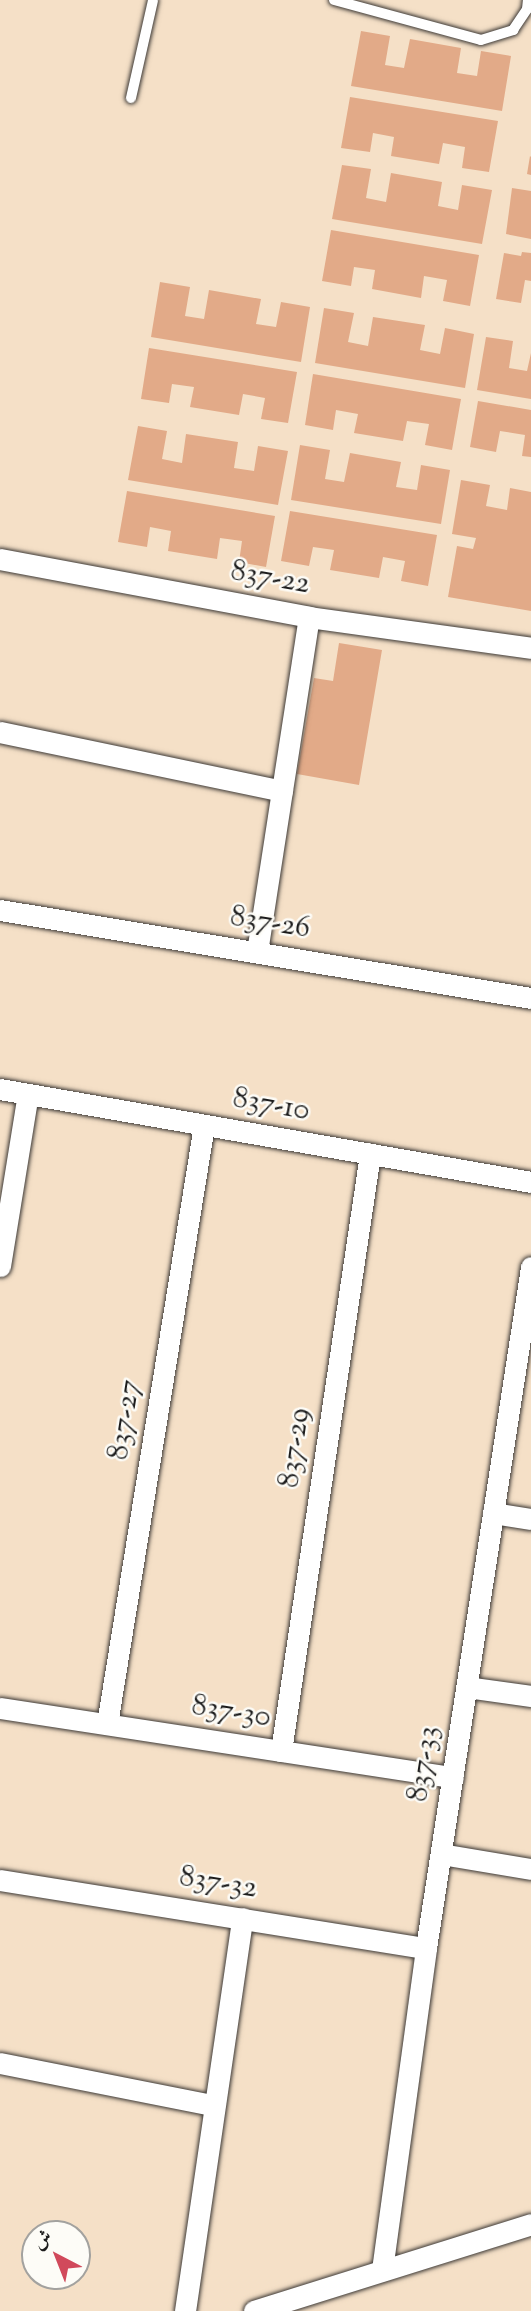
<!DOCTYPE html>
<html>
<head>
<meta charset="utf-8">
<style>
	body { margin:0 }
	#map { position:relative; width:531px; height:2311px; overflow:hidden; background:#f5e0c7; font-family:"Sorts Mill Goudy",Amiri,serif }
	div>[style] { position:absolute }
	.building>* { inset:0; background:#e2aa88 }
	.roads { filter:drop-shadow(0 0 2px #3d3936) drop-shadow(0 0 2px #3d3936) }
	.lane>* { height:10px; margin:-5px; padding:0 5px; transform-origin:5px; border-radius:5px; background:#fff }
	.street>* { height:21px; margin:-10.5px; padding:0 10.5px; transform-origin:10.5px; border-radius:10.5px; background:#fff }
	span { translate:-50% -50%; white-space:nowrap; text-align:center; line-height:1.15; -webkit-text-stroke:5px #fdfcf7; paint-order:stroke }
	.street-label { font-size:30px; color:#1c1c1c }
	.north { position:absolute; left:21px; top:2220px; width:70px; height:70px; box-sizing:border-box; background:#fdfcf7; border:2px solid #a3a29f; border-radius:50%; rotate:318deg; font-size:19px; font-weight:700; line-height:28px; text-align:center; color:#1c1c1c }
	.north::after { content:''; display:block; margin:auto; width:24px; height:32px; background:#d1495b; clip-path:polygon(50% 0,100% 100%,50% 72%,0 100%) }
</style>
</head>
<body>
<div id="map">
	<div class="building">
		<div style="clip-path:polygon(361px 31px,390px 36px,385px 65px,404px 68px,410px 39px,461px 48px,457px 73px,477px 76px,481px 51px,511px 56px,502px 111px,351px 86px)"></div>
		<div style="clip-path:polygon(350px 97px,498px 121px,489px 172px,462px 168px,465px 147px,443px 143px,439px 164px,391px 156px,394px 137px,373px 133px,370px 152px,341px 148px)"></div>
		<div style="clip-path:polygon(530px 156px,531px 157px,531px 175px,527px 174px)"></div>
		<div style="clip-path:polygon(342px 165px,371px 169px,366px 198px,386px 202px,391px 173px,442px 182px,438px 206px,458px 210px,462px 185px,492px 190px,482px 244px,332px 219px)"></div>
		<div style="clip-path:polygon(512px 188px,531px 191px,531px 239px,506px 234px)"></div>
		<div style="clip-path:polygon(331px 230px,479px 255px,470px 306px,443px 301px,447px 280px,424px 276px,421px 298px,372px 289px,375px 270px,354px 267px,351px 286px,322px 281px)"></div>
		<div style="clip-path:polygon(522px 252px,531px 253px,531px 281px,525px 280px,521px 303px,496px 299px,504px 253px,521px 256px)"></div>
		<div style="clip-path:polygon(160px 282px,190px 287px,185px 316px,204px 319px,209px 290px,261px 299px,256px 324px,276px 327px,281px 302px,310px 307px,301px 362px,151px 337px)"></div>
		<div style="clip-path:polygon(324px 308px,354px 313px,348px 342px,368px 346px,373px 317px,425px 325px,420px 350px,440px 354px,445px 328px,474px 334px,465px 388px,315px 363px)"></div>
		<div style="clip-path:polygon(486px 337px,513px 341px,509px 368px,527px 371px,531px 353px,531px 399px,477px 390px)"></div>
		<div style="clip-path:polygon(149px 348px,297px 372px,288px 423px,261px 419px,265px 398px,243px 394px,239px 415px,190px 407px,194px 387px,172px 384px,169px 403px,141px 399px)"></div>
		<div style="clip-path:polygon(313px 374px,461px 399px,452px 450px,425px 445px,429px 424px,407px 421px,403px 441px,354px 433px,358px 414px,336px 410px,333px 430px,305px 425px)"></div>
		<div style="clip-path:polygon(478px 401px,531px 410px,531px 457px,522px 456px,525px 435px,500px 431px,496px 452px,470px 447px)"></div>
		<div style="clip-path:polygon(138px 426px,167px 431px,162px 459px,182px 463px,186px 434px,238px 442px,234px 468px,254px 471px,258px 446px,288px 451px,278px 505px,128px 480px)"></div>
		<div style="clip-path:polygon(300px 445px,330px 450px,325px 479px,344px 482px,350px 453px,401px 462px,396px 487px,417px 490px,421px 465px,450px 470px,441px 524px,291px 500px)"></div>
		<div style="clip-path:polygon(461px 480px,490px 485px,486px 506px,507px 510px,510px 488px,531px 492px,531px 611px,448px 597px,457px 546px,473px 549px,476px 538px,452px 534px)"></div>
		<div style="clip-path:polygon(127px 491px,275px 516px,266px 567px,239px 562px,242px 541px,220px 538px,217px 559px,168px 551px,171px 531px,150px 527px,147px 547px,118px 542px)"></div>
		<div style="clip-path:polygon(290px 511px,437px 535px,428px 586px,401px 581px,405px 561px,383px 557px,379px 578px,330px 570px,334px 550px,313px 547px,309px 566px,281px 561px)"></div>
		<div style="clip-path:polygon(339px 643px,382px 650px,359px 785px,297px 774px,314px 678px,333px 681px)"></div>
	</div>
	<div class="roads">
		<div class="lane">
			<div style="left:334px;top:0;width:152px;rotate:15.2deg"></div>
			<div style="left:481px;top:40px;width:34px;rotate:-17deg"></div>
			<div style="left:513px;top:30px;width:25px;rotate:-56deg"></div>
			<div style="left:527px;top:9px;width:9px;rotate:-84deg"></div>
			<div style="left:131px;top:98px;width:100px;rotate:-77.3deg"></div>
		</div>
		<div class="street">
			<div style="left:0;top:559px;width:314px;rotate:10.6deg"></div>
			<div style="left:309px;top:617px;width:224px;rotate:7.9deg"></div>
			<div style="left:0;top:732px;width:288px;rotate:11.8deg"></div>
			<div style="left:0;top:910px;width:538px;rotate:9.41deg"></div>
			<div style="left:257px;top:952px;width:339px;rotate:-81.2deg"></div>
			<div style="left:0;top:1089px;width:539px;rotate:9.93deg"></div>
			<div style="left:0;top:1266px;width:174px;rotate:-80.8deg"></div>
			<div style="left:493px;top:1513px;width:38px;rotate:9deg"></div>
			<div style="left:467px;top:1687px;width:65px;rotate:8deg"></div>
			<div style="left:0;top:1708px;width:458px;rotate:8.7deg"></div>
			<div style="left:107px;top:1724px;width:607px;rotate:-80.8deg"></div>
			<div style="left:281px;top:1751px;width:604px;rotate:-81.52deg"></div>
			<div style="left:441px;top:1854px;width:91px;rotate:9.5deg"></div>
			<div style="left:0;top:1880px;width:431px;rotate:9.1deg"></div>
			<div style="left:0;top:2063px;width:217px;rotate:11.2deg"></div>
			<div style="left:382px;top:2270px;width:325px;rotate:-82.2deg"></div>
			<div style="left:426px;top:1948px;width:689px;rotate:-81.23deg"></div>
			<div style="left:185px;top:2311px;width:397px;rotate:-81.7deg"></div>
			<div style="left:254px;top:2311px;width:290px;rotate:-17.4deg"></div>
		</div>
	</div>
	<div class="street-label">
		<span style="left:270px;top:579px;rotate:10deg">837-22</span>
		<span style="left:270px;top:924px;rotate:9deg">837-26</span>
		<span style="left:271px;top:1106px;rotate:10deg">837-10</span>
		<span style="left:126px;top:1420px;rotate:-81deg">837-27</span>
		<span style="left:296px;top:1448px;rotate:-82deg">837-29</span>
		<span style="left:231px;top:1713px;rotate:9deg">837-30</span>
		<span style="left:425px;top:1764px;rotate:-81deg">837-33</span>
		<span style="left:218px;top:1884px;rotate:9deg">837-32</span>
	</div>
	<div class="north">ش</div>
</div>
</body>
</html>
